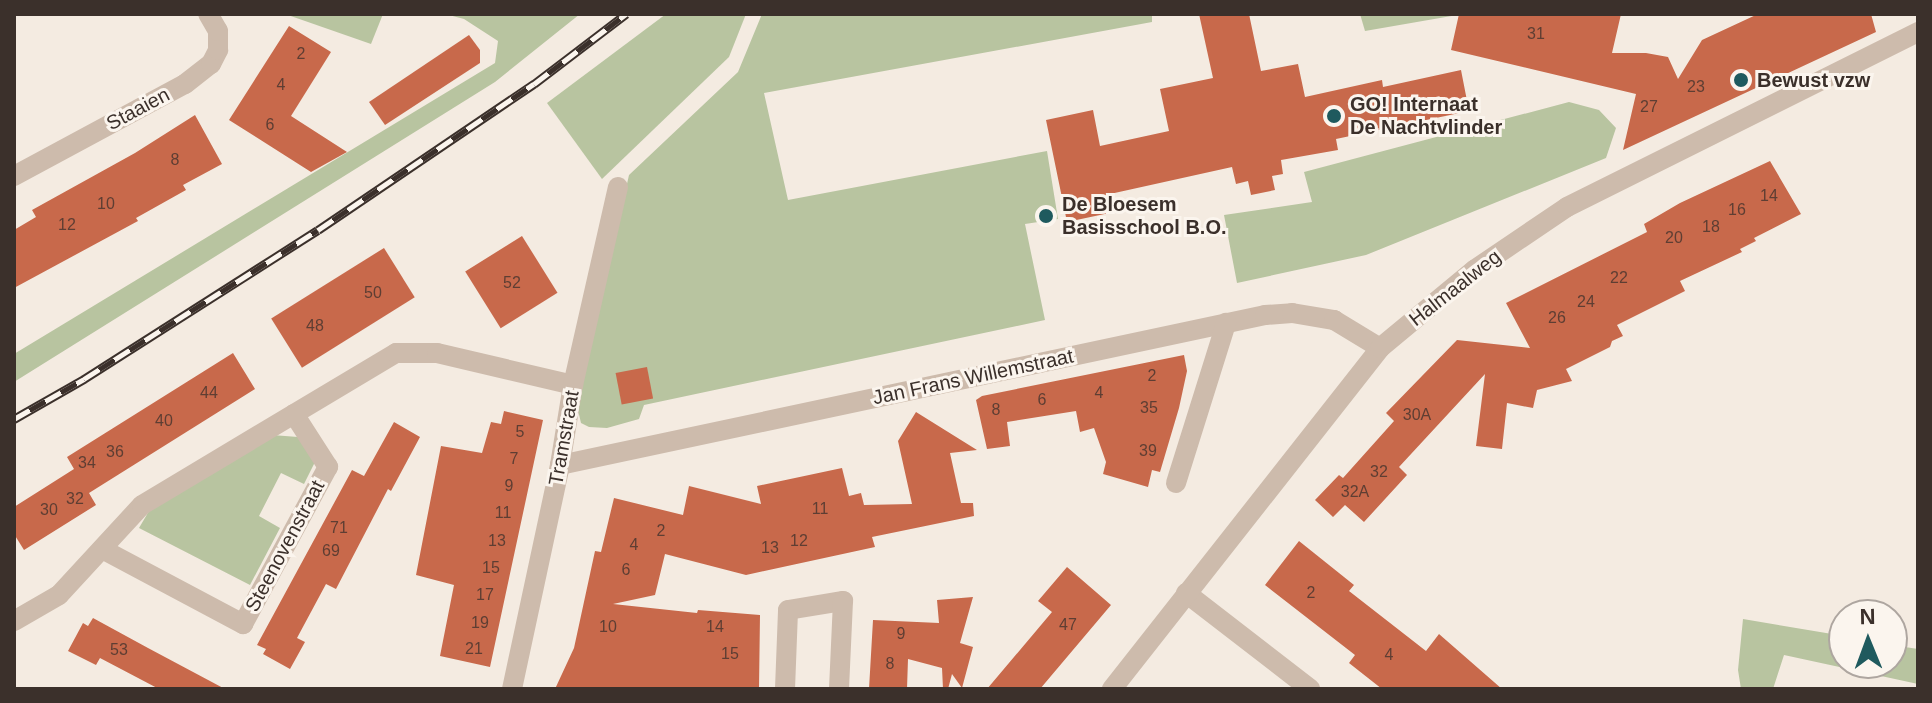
<!DOCTYPE html>
<html>
<head>
<meta charset="utf-8">
<style>
	body { margin:0 }
	#map { position:relative; width:1932px; height:703px; overflow:hidden; background:#f4ebe1; font-family:Helvetica,sans-serif }
	div>[style] { position:absolute }
	.green>* { inset:0; background:#b8c4a0 }
	.building>* { inset:0; background:#c8694b; transform-origin:0 0 }
	.minor>* { height:20px; margin:-10px; padding:0 10px; transform-origin:10px; border-radius:10px; background:#cdbbac }
	.rail>* { height:9px; margin-top:-4.5px; transform-origin:0; background:repeating-linear-gradient(90deg,#fbf5ee 0 18px,#3b302b 0 36px); box-sizing:border-box; border-block:2px solid #3b302b }
	.dots>* { width:22px; height:22px; translate:-50% -50%; box-sizing:border-box; border:4px solid #fbf5ee; border-radius:50% }
	span { translate:-50% -50%; white-space:nowrap; text-align:center; line-height:1.15; -webkit-text-stroke:6px #fbf5ee; paint-order:stroke }
	.number-label { font-size:16px; color:#5e3e33 }
	.number-label span { -webkit-text-stroke-width:0 }
	.poi-label { font-size:20px; color:#3b302b; font-weight:700 }
	.left { translate:0 -50%; text-align:left }
	.street-label { font-size:20px; color:#3b302b }
	.frame { position:absolute; inset:0; border:16px solid #3b302b; pointer-events:none }
	.north { position:absolute; left:1828px; top:599px; width:80px; height:80px; box-sizing:border-box; background:#fbf5ee; border:2px solid #aea6a0; border-radius:50%; rotate:359deg; font-size:22px; font-weight:700; line-height:32px; text-align:center; color:#3b302b }
	.north::after { content:''; display:block; margin:auto; width:28px; height:36px; background:#1f5a5e; clip-path:polygon(50% 0,100% 100%,50% 72%,0 100%) }
</style>
</head>
<body>
<div id="map">
	<div class="green">
		<div style="clip-path:polygon(285px 14px,383px 14px,371px 44px)"></div>
		<div style="clip-path:polygon(445px 14px,580px 14px,495px 82px,14px 382px,14px 354px,495px 63px,498px 41px,464px 19px)"></div>
		<div style="clip-path:polygon(666px 14px,746px 14px,729px 57px,602px 179px,547px 103px)"></div>
		<div style="clip-path:polygon(762px 14px,1152px 14px,1152px 22px,764px 93px,788px 200px,1047px 151px,1058px 219px,1025px 224px,1045px 320px,644px 405px,639px 419px,607px 428px,589px 427px,581px 423px,577px 406px,629px 175px,738px 72px)"></div>
		<div style="clip-path:polygon(1360px 14px,1463px 14px,1365px 31px)"></div>
		<div style="clip-path:polygon(1569px 102px,1599px 110px,1616px 128px,1606px 158px,1366px 255px,1237px 283px,1224px 215px,1312px 202px,1304px 172px)"></div>
		<div style="clip-path:polygon(272px 435px,298px 437px,315px 462px,304px 484px,281px 473px,259px 516px,280px 528px,250px 585px,139px 528px,149px 511px)"></div>
		<div style="clip-path:polygon(1743px 619px,1844px 636px,1844px 663px,1892px 663px,1892px 645px,1918px 649px,1918px 684px,1784px 655px,1773px 689px,1741px 689px,1738px 670px)"></div>
	</div>
	<div class="building">
		<div style="clip-path:polygon(1199px 14px,1249px 14px,1261px 71px,1298px 64px,1305px 97px,1382px 80px,1383px 87px,1461px 70px,1469px 111px,1336px 139px,1338px 150px,1281px 160px,1283px 174px,1272px 176px,1275px 190px,1251px 195px,1248px 181px,1236px 184px,1232px 167px,1110px 194px,1114px 212px,1067px 222px,1046px 120px,1093px 110px,1100px 146px,1169px 131px,1160px 89px,1213px 78px)"></div>
		<div style="clip-path:polygon(1459px 14px,1621px 14px,1612px 53px,1646px 53px,1668px 57px,1678px 79px,1702px 40px,1758px 14px,1871px 14px,1876px 32px,1623px 150px,1636px 94px,1451px 50px)"></div>
		<div style="clip-path:polygon(289px 26px,331px 52px,291px 116px,347px 152px,311px 172px,229px 120px)"></div>
		<div style="clip-path:polygon(469px 35px,480px 50px,480px 63px,385px 125px,369px 102px)"></div>
		<div style="clip-path:polygon(195px 115px,222px 164px,183px 185px,186px 190px,136px 218px,138px 221px,14px 288px,14px 230px,36px 217px,32px 210px,135px 153px)"></div>
		<div style="clip-path:polygon(1770px 161px,1801px 214px,1754px 238px,1756px 241px,1740px 249px,1742px 252px,1680px 281px,1685px 291px,1617px 325px,1623px 336px,1612px 341px,1610px 347px,1566px 369px,1572px 381px,1537px 390px,1533px 408px,1507px 403px,1502px 449px,1476px 446px,1485px 374px,1399px 467px,1407px 475px,1364px 522px,1345px 505px,1333px 517px,1315px 500px,1339px 475px,1343px 478px,1394px 421px,1386px 413px,1457px 340px,1530px 348px,1506px 303px,1647px 232px,1644px 224px,1680px 203px)"></div>
		<div style="left:522px;top:236px;width:67px;height:67px;rotate:58deg"></div>
		<div style="left:384px;top:248px;width:58px;height:133px;rotate:58deg"></div>
		<div style="clip-path:polygon(233px 353px,255px 389px,89px 493px,96px 505px,24px 550px,14px 534px,14px 507px,74px 469px,67px 457px)"></div>
		<div style="clip-path:polygon(1184px 355px,1187px 371px,1179px 408px,1160px 472px,1152px 470px,1148px 487px,1103px 474px,1106px 462px,1094px 428px,1080px 432px,1076px 411px,1007px 422px,1010px 446px,987px 449px,976px 400px,982px 396px)"></div>
		<div style="left:647px;top:367px;width:32px;height:32px;rotate:79deg"></div>
		<div style="clip-path:polygon(504px 411px,543px 420px,490px 667px,440px 656px,454px 585px,416px 575px,441px 446px,482px 453px,491px 422px,501px 424px)"></div>
		<div style="clip-path:polygon(916px 412px,977px 450px,950px 453px,961px 503px,973px 503px,974px 516px,872px 537px,875px 547px,746px 575px,665px 554px,655px 595px,613px 604px,697px 613px,698px 610px,760px 615px,759px 689px,555px 689px,574px 648px,595px 551px,601px 552px,614px 498px,683px 515px,689px 486px,761px 504px,757px 486px,842px 468px,849px 496px,861px 493px,864px 505px,912px 504px,898px 441px)"></div>
		<div style="clip-path:polygon(394px 422px,420px 437px,391px 491px,388px 489px,336px 589px,326px 584px,297px 638px,305px 642px,290px 669px,263px 654px,266px 649px,257px 645px,352px 470px,364px 476px)"></div>
		<div style="clip-path:polygon(1299px 541px,1354px 585px,1349px 591px,1426px 651px,1439px 634px,1502px 689px,1382px 689px,1349px 663px,1355px 655px,1265px 585px)"></div>
		<div style="clip-path:polygon(1067px 567px,1111px 605px,1040px 689px,987px 689px,1052px 612px,1038px 601px)"></div>
		<div style="clip-path:polygon(973px 597px,960px 643px,973px 647px,962px 688px,952px 674px,948px 689px,943px 689px,942px 668px,908px 659px,907px 689px,869px 689px,873px 620px,939px 623px,937px 600px)"></div>
		<div style="clip-path:polygon(93px 618px,148px 648px,225px 689px,159px 689px,100px 658px,96px 665px,68px 651px,83px 623px,88px 626px)"></div>
	</div>
	<div class="minor">
		<div style="left:14px;top:176px;width:194px;rotate:-28.3deg"></div>
		<div style="left:185px;top:84px;width:33px;rotate:-38deg"></div>
		<div style="left:211px;top:64px;width:16px;rotate:-63deg"></div>
		<div style="left:218px;top:50px;width:19px;rotate:-90deg"></div>
		<div style="left:218px;top:31px;width:20px;rotate:-120deg"></div>
		<div style="left:560px;top:465px;width:721px;rotate:-12.01deg"></div>
		<div style="left:1265px;top:315px;width:27px;rotate:-4deg"></div>
		<div style="left:1292px;top:313px;width:43px;rotate:9.5deg"></div>
		<div style="left:1334px;top:320px;width:54px;rotate:31.3deg"></div>
		<div style="left:1176px;top:483px;width:168px;rotate:-72.6deg"></div>
		<div style="left:102px;top:549px;width:160px;rotate:28deg"></div>
		<div style="left:243px;top:624px;width:179px;rotate:-61.6deg"></div>
		<div style="left:328px;top:467px;width:63px;rotate:-122.7deg"></div>
		<div style="left:1186px;top:593px;width:157px;rotate:37.7deg"></div>
		<div style="left:14px;top:621px;width:52px;rotate:-30deg"></div>
		<div style="left:59px;top:595px;width:122px;rotate:-47.3deg"></div>
		<div style="left:142px;top:505px;width:296px;rotate:-30.9deg"></div>
		<div style="left:396px;top:353px;width:41px"></div>
		<div style="left:437px;top:353px;width:140px;rotate:13.2deg"></div>
		<div style="left:512px;top:689px;width:229px;rotate:-77.9deg"></div>
		<div style="left:560px;top:465px;width:81px;rotate:-80.8deg"></div>
		<div style="left:573px;top:385px;width:203px;rotate:-77.2deg"></div>
		<div style="left:785px;top:689px;width:79px;rotate:-87.8deg"></div>
		<div style="left:788px;top:610px;width:56px;rotate:-9.3deg"></div>
		<div style="left:843px;top:601px;width:88px;rotate:92.6deg"></div>
		<div style="left:1112px;top:689px;width:434px;rotate:-51.8deg"></div>
		<div style="left:1380px;top:348px;width:122px;rotate:-39.7deg"></div>
		<div style="left:1474px;top:270px;width:112px;rotate:-34.1deg"></div>
		<div style="left:1567px;top:207px;width:392px;rotate:-26.5deg"></div>
	</div>
	<div class="rail">
		<div style="left:14px;top:419px;width:81px;rotate:-29.7deg"></div>
		<div style="left:84px;top:379px;width:277px;rotate:-32.5deg"></div>
		<div style="left:318px;top:230px;width:261px;rotate:-34.1deg"></div>
		<div style="left:534px;top:84px;width:116px;rotate:-37.3deg"></div>
	</div>
	<div class="dots">
		<div style="left:1741px;top:80px;background:#1f5a5e"></div>
		<div style="left:1334px;top:116px;background:#1f5a5e"></div>
		<div style="left:1046px;top:216px;background:#1f5a5e"></div>
	</div>
	<div class="number-label">
		<span style="left:1536px;top:34px">31</span>
		<span style="left:301px;top:54px">2</span>
		<span style="left:281px;top:85px">4</span>
		<span style="left:1696px;top:87px">23</span>
		<span style="left:1649px;top:107px">27</span>
		<span style="left:270px;top:125px">6</span>
		<span style="left:175px;top:160px">8</span>
		<span style="left:1769px;top:196px">14</span>
		<span style="left:106px;top:204px">10</span>
		<span style="left:1737px;top:210px">16</span>
		<span style="left:67px;top:225px">12</span>
		<span style="left:1711px;top:227px">18</span>
		<span style="left:1674px;top:238px">20</span>
		<span style="left:1619px;top:278px">22</span>
		<span style="left:512px;top:283px">52</span>
		<span style="left:373px;top:293px">50</span>
		<span style="left:1586px;top:302px">24</span>
		<span style="left:1557px;top:318px">26</span>
		<span style="left:315px;top:326px">48</span>
		<span style="left:1152px;top:376px">2</span>
		<span style="left:209px;top:393px">44</span>
		<span style="left:1099px;top:393px">4</span>
		<span style="left:1042px;top:400px">6</span>
		<span style="left:1149px;top:408px">35</span>
		<span style="left:996px;top:410px">8</span>
		<span style="left:1417px;top:415px">30A</span>
		<span style="left:164px;top:421px">40</span>
		<span style="left:520px;top:432px">5</span>
		<span style="left:1148px;top:451px">39</span>
		<span style="left:115px;top:452px">36</span>
		<span style="left:514px;top:459px">7</span>
		<span style="left:87px;top:463px">34</span>
		<span style="left:1379px;top:472px">32</span>
		<span style="left:509px;top:486px">9</span>
		<span style="left:1355px;top:492px">32A</span>
		<span style="left:75px;top:499px">32</span>
		<span style="left:820px;top:509px">11</span>
		<span style="left:49px;top:510px">30</span>
		<span style="left:503px;top:513px">11</span>
		<span style="left:339px;top:528px">71</span>
		<span style="left:661px;top:531px">2</span>
		<span style="left:497px;top:541px">13</span>
		<span style="left:799px;top:541px">12</span>
		<span style="left:634px;top:545px">4</span>
		<span style="left:770px;top:548px">13</span>
		<span style="left:331px;top:551px">69</span>
		<span style="left:491px;top:568px">15</span>
		<span style="left:626px;top:570px">6</span>
		<span style="left:1311px;top:593px">2</span>
		<span style="left:485px;top:595px">17</span>
		<span style="left:480px;top:623px">19</span>
		<span style="left:1068px;top:625px">47</span>
		<span style="left:608px;top:627px">10</span>
		<span style="left:715px;top:627px">14</span>
		<span style="left:901px;top:634px">9</span>
		<span style="left:474px;top:649px">21</span>
		<span style="left:119px;top:650px">53</span>
		<span style="left:730px;top:654px">15</span>
		<span style="left:1389px;top:655px">4</span>
		<span style="left:890px;top:664px">8</span>
	</div>
	<div class="poi-label">
		<span class="left" style="left:1757px;top:80px">Bewust vzw</span>
		<span class="left" style="left:1350px;top:116px">GO! Internaat<br>De Nachtvlinder</span>
		<span class="left" style="left:1062px;top:216px">De Bloesem<br>Basisschool B.O.</span>
	</div>
	<div class="street-label">
		<span style="left:138px;top:109px;rotate:-28deg">Staaien</span>
		<span style="left:1455px;top:288px;rotate:-38deg">Halmaalweg</span>
		<span style="left:973px;top:377px;rotate:-12deg">Jan Frans Willemstraat</span>
		<span style="left:564px;top:438px;rotate:-80deg">Tramstraat</span>
		<span style="left:285px;top:546px;rotate:-62deg">Steenovenstraat</span>
	</div>
	<div class="frame"></div>
	<div class="north">N</div>
</div>
</body>
</html>
